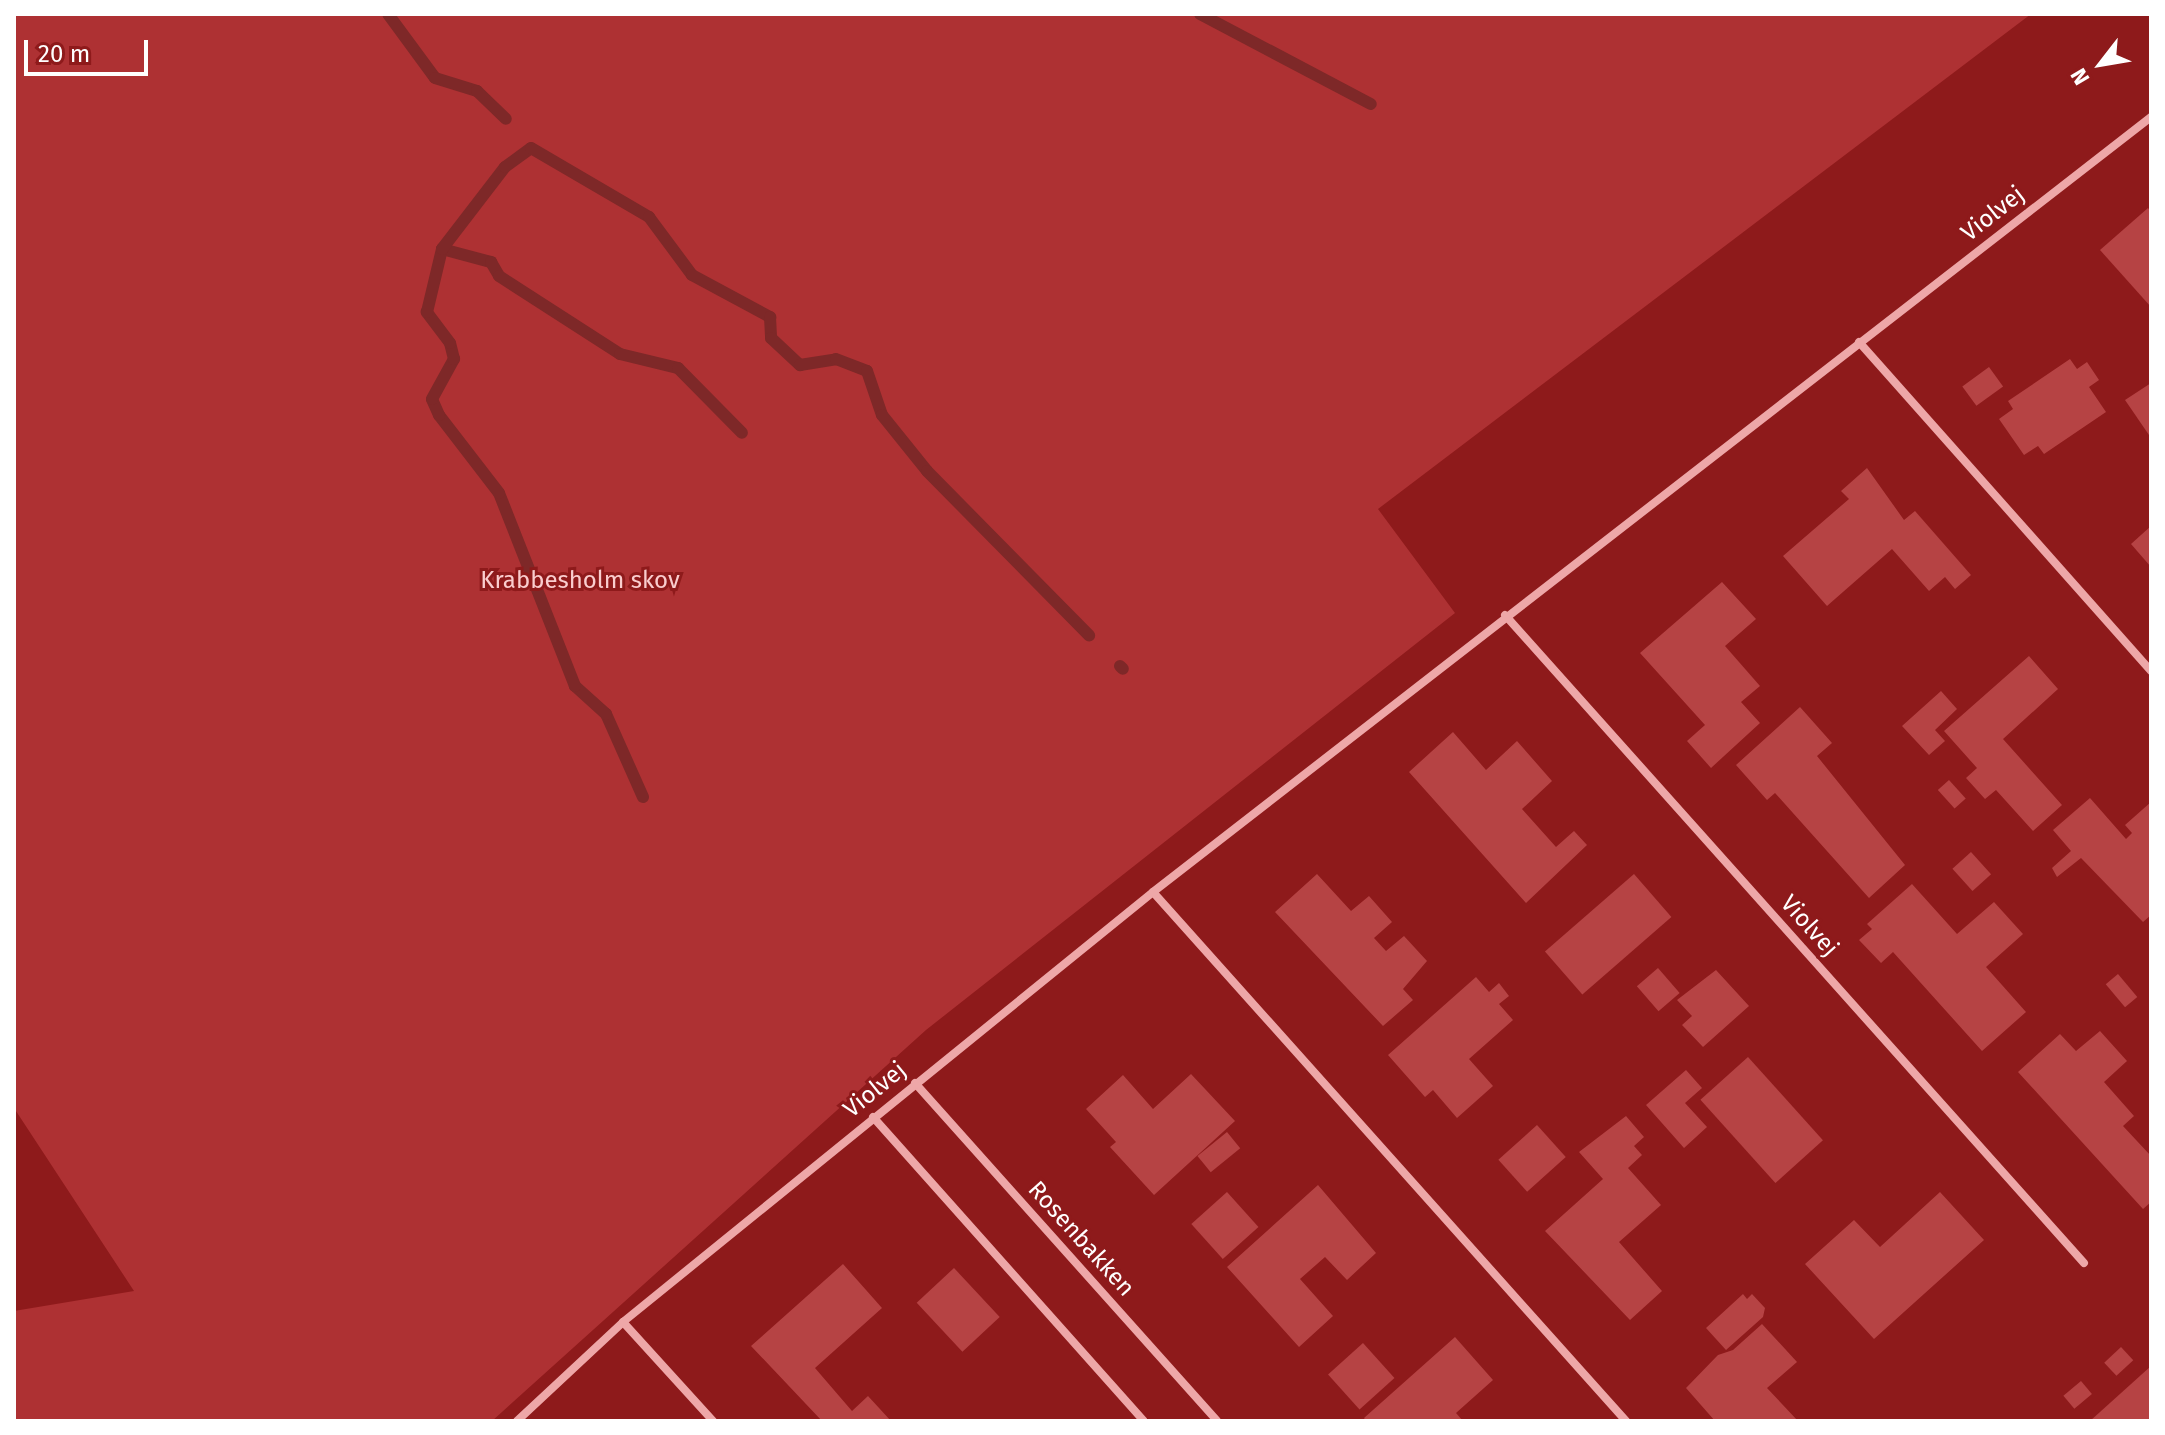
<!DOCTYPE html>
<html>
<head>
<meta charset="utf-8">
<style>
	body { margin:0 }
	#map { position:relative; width:2165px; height:1435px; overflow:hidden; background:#8e1a1b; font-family:"Fira Sans",sans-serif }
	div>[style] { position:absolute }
	.green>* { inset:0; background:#ae3133 }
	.stream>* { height:12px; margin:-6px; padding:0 6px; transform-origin:6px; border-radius:6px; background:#7e2828 }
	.building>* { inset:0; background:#b64344; transform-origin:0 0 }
	.minor>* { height:8px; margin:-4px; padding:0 4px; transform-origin:4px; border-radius:4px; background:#eea7a8 }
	span { translate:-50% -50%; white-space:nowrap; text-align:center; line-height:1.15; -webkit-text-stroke:6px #8e1a1b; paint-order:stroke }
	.street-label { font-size:24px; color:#fff }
	.park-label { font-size:24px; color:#facdce }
	.frame { position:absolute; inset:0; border:16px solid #fff; pointer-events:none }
	.north { position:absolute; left:2061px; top:24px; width:80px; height:80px; -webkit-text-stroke:6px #8e1a1b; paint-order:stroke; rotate:239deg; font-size:22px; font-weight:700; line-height:32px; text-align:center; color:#fff }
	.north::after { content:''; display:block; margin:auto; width:28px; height:36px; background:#fff; clip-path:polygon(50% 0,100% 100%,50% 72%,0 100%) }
	.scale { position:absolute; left:24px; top:40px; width:124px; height:36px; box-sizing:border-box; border:4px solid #fff; border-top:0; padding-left:10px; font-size:24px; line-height:28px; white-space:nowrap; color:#fff; -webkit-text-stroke:6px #8e1a1b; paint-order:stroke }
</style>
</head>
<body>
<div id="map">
	<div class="green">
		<div style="clip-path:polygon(14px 14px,2031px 14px,1378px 509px,1455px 613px,926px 1030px,492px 1421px,14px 1421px,14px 1311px,134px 1291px,14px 1108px)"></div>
	</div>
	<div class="stream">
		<div style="left:388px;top:14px;width:79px;rotate:53.7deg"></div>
		<div style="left:435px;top:78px;width:44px;rotate:17.2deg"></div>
		<div style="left:477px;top:91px;width:40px;rotate:44deg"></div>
		<div style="left:1200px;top:14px;width:193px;rotate:27.8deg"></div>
		<div style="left:442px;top:249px;width:51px;rotate:14.9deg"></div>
		<div style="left:491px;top:262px;width:16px;rotate:60deg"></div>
		<div style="left:499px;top:276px;width:144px;rotate:32.8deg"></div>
		<div style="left:620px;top:354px;width:60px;rotate:13.6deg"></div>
		<div style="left:678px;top:368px;width:91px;rotate:45.4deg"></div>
		<div style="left:1120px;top:666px;width:4px;rotate:45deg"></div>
		<div style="left:643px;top:797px;width:91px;rotate:-114deg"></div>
		<div style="left:606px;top:714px;width:42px;rotate:-137.9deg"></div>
		<div style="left:575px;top:686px;width:207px;rotate:-111.5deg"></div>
		<div style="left:499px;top:493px;width:98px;rotate:-127.6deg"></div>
		<div style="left:439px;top:415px;width:17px;rotate:-114deg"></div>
		<div style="left:432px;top:399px;width:46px;rotate:-61.2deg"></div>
		<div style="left:454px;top:359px;width:16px;rotate:-104deg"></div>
		<div style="left:450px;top:343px;width:39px;rotate:-127deg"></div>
		<div style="left:427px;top:312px;width:65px;rotate:-76.6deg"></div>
		<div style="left:442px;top:249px;width:103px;rotate:-52.5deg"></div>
		<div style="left:505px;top:167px;width:32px;rotate:-36deg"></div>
		<div style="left:531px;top:148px;width:137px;rotate:30.3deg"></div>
		<div style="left:649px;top:217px;width:72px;rotate:53.4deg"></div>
		<div style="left:692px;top:275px;width:89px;rotate:28.3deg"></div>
		<div style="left:770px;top:317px;width:21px;rotate:87deg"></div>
		<div style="left:771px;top:338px;width:40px;rotate:43deg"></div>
		<div style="left:800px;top:365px;width:36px;rotate:-9deg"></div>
		<div style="left:836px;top:359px;width:33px;rotate:21deg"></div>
		<div style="left:867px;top:371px;width:46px;rotate:71.2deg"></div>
		<div style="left:882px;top:415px;width:72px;rotate:51.2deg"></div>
		<div style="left:927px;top:471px;width:231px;rotate:45.4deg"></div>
	</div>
	<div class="building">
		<div style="clip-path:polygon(2148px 208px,2151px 212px,2151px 307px,2100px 250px)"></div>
		<div style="clip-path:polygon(2070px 359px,2077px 369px,2087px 362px,2099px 380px,2089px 387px,2106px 412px,2044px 454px,2038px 446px,2024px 455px,1999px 419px,2013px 409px,2008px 401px)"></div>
		<div style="left:1989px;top:367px;width:24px;height:33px;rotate:54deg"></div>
		<div style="clip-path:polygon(2151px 383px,2151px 433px,2149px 435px,2125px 400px)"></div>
		<div style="clip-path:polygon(1867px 468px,1904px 520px,1915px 511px,1971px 575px,1955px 589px,1945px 577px,1929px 591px,1892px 549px,1827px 606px,1783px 556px,1849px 499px,1841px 491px)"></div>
		<div style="clip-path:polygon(2151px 526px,2151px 567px,2131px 544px)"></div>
		<div style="clip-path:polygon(1722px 582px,1756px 619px,1725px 646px,1760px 686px,1741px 702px,1760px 723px,1711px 768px,1687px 741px,1705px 725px,1640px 653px)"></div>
		<div style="clip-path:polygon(2029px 656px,2058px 689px,2003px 739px,2062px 805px,2033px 831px,1996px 790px,1985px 799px,1966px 778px,1977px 768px,1944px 731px)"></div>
		<div style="clip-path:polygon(1941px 691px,1957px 709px,1935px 730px,1945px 741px,1929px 755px,1902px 726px)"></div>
		<div style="clip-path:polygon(1800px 707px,1832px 743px,1817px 756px,1905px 865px,1869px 898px,1775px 793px,1767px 800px,1736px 765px)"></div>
		<div style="clip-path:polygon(1453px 732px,1486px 770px,1517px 741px,1552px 781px,1522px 809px,1556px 847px,1574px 831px,1587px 845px,1526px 903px,1409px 772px)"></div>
		<div style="left:1949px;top:780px;width:25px;height:15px;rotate:48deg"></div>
		<div style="clip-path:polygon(2090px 798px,2126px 839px,2132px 833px,2125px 825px,2151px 802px,2151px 915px,2143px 922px,2081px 858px,2057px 877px,2052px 868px,2071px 851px,2053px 830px)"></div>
		<div style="left:1971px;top:852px;width:30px;height:25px;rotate:48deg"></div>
		<div style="clip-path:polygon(1317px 874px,1351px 911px,1369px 896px,1392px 922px,1374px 938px,1386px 951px,1404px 936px,1427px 961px,1403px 989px,1413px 1000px,1383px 1026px,1275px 912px)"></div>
		<div style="left:1634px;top:874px;width:57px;height:118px;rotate:49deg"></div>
		<div style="clip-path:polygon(1912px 884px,1957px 934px,1994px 902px,2023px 934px,1986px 967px,2026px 1012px,1982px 1051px,1893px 952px,1881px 963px,1859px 940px,1872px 929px,1867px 924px)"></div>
		<div style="left:1658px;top:968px;width:33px;height:28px;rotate:49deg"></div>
		<div style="clip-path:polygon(1716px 970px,1749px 1006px,1703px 1047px,1682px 1025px,1692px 1016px,1677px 1000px)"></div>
		<div style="left:2118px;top:974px;width:30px;height:16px;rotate:50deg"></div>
		<div style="clip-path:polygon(1476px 977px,1489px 992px,1499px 983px,1509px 996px,1499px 1004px,1513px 1020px,1469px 1059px,1493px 1086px,1457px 1118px,1433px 1090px,1425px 1097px,1388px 1055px)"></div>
		<div style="clip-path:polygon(2100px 1031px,2127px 1061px,2104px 1082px,2134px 1116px,2123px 1126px,2151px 1156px,2151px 1202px,2143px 1209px,2018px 1072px,2060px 1034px,2076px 1051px)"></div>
		<div style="left:1748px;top:1057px;width:112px;height:64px;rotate:48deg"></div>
		<div style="clip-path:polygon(1686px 1070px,1702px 1088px,1685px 1103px,1707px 1127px,1684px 1148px,1646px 1105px)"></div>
		<div style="clip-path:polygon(1191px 1074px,1235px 1121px,1154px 1195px,1110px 1147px,1116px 1142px,1086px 1109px,1123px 1075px,1153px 1109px)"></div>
		<div style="clip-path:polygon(1626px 1116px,1644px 1137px,1634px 1146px,1642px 1155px,1628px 1168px,1661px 1205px,1619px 1242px,1662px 1291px,1630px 1320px,1545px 1231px,1603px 1179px,1579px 1152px)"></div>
		<div style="left:1537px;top:1125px;width:43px;height:52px;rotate:48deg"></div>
		<div style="left:1227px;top:1132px;width:21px;height:38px;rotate:51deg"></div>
		<div style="clip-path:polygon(1318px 1185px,1376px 1253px,1347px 1280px,1325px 1257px,1300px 1279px,1333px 1316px,1299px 1347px,1227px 1267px)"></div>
		<div style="left:1227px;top:1192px;width:47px;height:48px;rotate:48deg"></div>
		<div style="clip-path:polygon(1940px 1192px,1984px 1240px,1874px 1339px,1805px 1264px,1854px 1220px,1880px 1247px)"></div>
		<div style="clip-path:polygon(843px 1264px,882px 1308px,815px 1368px,852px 1411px,868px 1396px,891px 1421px,822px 1421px,751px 1346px)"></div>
		<div style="left:954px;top:1268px;width:67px;height:51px;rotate:47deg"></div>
		<div style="clip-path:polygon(1743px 1294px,1747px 1299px,1752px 1294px,1765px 1308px,1763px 1317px,1726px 1350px,1706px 1328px)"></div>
		<div style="clip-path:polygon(1762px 1324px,1797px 1362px,1767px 1388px,1798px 1421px,1715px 1421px,1686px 1388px,1718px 1355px,1733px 1350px)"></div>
		<div style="clip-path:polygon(1455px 1337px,1493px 1380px,1456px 1413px,1463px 1421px,1366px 1421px,1364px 1418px)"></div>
		<div style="left:1363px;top:1343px;width:47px;height:47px;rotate:48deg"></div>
		<div style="left:2121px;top:1347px;width:18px;height:23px;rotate:47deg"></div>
		<div style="clip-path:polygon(2151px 1366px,2151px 1421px,2090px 1421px)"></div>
		<div style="left:2081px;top:1381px;width:17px;height:23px;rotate:50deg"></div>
	</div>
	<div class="minor">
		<div style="left:1859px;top:342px;width:440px;rotate:48.4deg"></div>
		<div style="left:1505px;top:615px;width:869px;rotate:48.22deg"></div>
		<div style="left:1153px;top:892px;width:710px;rotate:48.2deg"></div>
		<div style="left:915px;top:1083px;width:453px;rotate:48.2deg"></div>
		<div style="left:873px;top:1117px;width:407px;rotate:48.3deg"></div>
		<div style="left:623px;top:1322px;width:134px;rotate:47.7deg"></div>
		<div style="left:517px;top:1421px;width:145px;rotate:-43deg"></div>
		<div style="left:623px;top:1322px;width:682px;rotate:-39.05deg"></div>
		<div style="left:1153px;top:892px;width:1264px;rotate:-37.83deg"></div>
	</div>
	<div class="street-label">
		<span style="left:1993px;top:214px;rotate:-38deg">Violvej</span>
		<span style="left:1809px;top:926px;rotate:48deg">Violvej</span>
		<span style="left:875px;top:1090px;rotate:-39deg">Violvej</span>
		<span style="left:1081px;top:1239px;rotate:48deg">Rosenbakken</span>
	</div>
	<div class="park-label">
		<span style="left:580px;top:581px">Krabbesholm skov</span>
	</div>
	<div class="frame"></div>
	<div class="north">N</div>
	<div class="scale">20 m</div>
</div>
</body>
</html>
